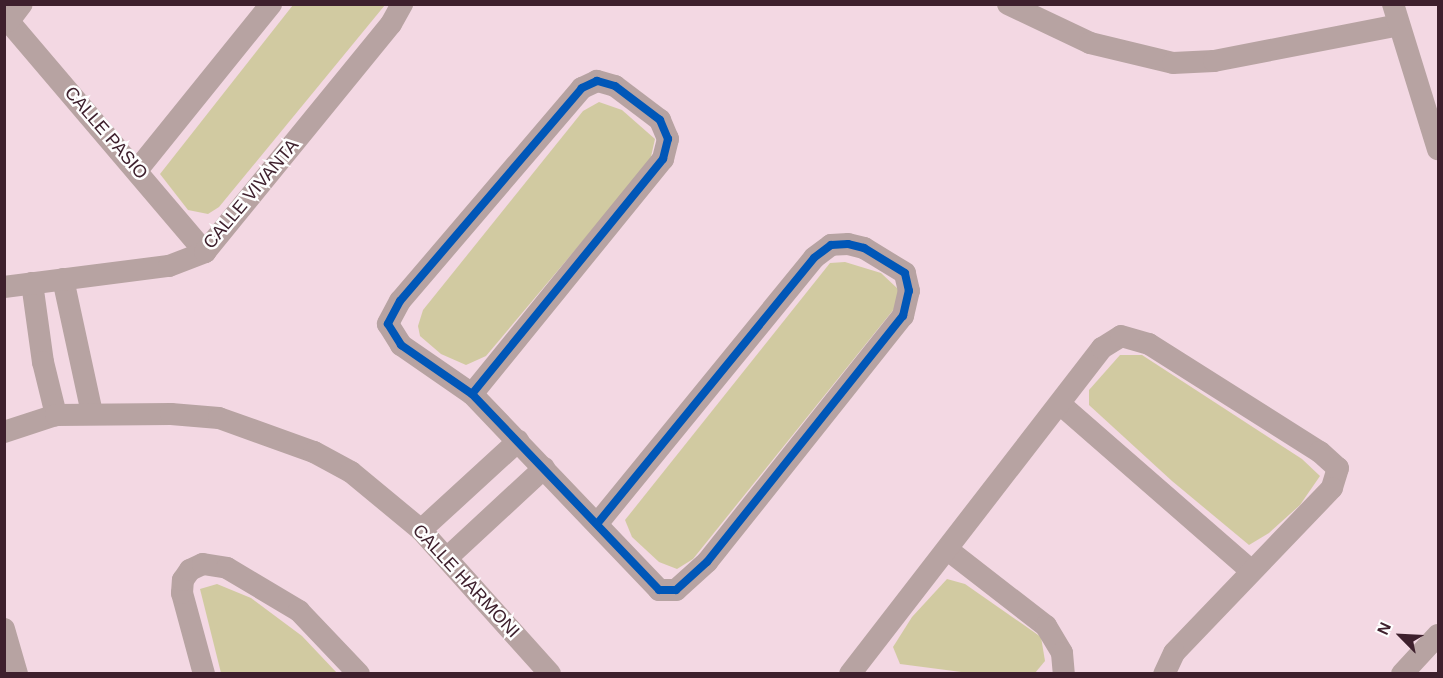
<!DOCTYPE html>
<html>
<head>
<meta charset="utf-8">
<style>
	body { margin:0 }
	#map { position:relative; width:1443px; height:678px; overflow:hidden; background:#f3d8e3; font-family:Arial,sans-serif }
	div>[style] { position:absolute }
	.green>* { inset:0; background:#d1caa1 }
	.minor>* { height:22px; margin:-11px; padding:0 11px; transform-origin:11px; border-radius:11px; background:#b7a3a2 }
	.cycleway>* { height:8px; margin:-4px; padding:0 4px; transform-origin:4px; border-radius:4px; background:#0057b8 }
	span { translate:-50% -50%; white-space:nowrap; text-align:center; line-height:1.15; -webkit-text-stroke:5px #fefefe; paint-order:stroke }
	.street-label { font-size:18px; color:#3e202d }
	.frame { position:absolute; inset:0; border:6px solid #3e202d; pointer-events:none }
	.north { position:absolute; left:1371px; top:606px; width:60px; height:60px; -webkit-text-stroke:4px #fefefe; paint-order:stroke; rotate:294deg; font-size:16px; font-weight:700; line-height:24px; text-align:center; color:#3e202d }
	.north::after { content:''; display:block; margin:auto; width:21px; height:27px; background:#3e202d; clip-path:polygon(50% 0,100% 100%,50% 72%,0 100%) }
</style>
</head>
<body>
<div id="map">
	<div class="green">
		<div style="clip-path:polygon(293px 5px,385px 5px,219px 207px,208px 214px,188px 210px,160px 174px)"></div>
		<div style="clip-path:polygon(599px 102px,622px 110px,655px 139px,650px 161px,486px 356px,466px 365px,441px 354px,420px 336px,418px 326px,423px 310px,583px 111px)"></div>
		<div style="clip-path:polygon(845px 262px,881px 273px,898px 289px,898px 304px,693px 559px,677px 569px,659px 562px,632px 537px,625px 520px,830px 263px)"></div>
		<div style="clip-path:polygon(1120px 355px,1142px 355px,1302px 459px,1320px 476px,1300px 505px,1269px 533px,1249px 545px,1172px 481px,1089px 405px,1089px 390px)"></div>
		<div style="clip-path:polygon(947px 579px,965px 584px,1041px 637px,1045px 661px,1035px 673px,969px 673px,900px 664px,893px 647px,912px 617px)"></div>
		<div style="clip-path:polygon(217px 584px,251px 598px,302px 636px,337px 673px,221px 673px,200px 589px)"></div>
	</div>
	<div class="minor">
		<div style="left:1008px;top:4px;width:91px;rotate:25.4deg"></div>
		<div style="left:1090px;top:43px;width:85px;rotate:13.5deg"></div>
		<div style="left:1173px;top:63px;width:41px;rotate:-2.8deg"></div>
		<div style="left:1214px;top:61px;width:188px;rotate:-11deg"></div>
		<div style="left:1393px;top:4px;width:152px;rotate:72.8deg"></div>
		<div style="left:4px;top:16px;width:310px;rotate:49.6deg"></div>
		<div style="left:9px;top:21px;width:21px;rotate:-53deg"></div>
		<div style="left:138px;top:169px;width:212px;rotate:-51.1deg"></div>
		<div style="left:63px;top:279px;width:137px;rotate:77.8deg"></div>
		<div style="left:32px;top:283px;width:80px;rotate:82.1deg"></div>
		<div style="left:43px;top:362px;width:55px;rotate:76.2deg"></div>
		<div style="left:4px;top:287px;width:166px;rotate:-7.3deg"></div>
		<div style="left:169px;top:266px;width:39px;rotate:-21deg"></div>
		<div style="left:205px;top:252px;width:294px;rotate:-50.8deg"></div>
		<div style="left:391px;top:24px;width:23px;rotate:-61deg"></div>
		<div style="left:472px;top:394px;width:303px;rotate:-50.9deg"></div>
		<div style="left:663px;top:159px;width:21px;rotate:-76deg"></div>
		<div style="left:668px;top:139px;width:21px;rotate:-113deg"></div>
		<div style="left:660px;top:120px;width:56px;rotate:-142.9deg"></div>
		<div style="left:615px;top:86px;width:19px;rotate:-164deg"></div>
		<div style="left:597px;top:81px;width:17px;rotate:155deg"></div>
		<div style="left:582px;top:88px;width:280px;rotate:130.5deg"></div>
		<div style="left:400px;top:301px;width:26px;rotate:118deg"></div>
		<div style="left:388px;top:324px;width:25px;rotate:58deg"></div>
		<div style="left:401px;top:345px;width:86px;rotate:34.6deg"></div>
		<div style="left:472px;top:394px;width:271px;rotate:46.3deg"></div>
		<div style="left:659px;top:590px;width:17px"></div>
		<div style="left:676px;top:590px;width:42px;rotate:-42.1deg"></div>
		<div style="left:707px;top:562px;width:315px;rotate:-51.5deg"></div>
		<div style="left:903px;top:316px;width:26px;rotate:-77deg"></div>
		<div style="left:909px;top:291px;width:18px;rotate:-103deg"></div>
		<div style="left:905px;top:273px;width:48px;rotate:-148.6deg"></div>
		<div style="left:864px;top:248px;width:16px;rotate:-166deg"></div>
		<div style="left:848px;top:244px;width:17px;rotate:177deg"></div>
		<div style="left:831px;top:245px;width:21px;rotate:143deg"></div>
		<div style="left:814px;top:258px;width:342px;rotate:129.2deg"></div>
		<div style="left:1060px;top:404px;width:252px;rotate:41.1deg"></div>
		<div style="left:4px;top:432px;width:55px;rotate:-18.1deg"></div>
		<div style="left:56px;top:415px;width:115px;rotate:-0.5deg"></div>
		<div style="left:171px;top:414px;width:48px;rotate:4.8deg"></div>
		<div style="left:219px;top:418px;width:101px;rotate:19.7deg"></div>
		<div style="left:314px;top:452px;width:42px;rotate:28.4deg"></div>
		<div style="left:351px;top:472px;width:91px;rotate:39.6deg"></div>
		<div style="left:421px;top:530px;width:193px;rotate:48.1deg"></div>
		<div style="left:421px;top:530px;width:132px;rotate:-42.5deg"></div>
		<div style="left:948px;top:550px;width:124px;rotate:37.8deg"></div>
		<div style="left:1046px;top:626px;width:31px;rotate:59deg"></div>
		<div style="left:1062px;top:653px;width:21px;rotate:85deg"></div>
		<div style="left:448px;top:557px;width:131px;rotate:-42.8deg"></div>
		<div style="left:4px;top:629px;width:47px;rotate:73.9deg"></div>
		<div style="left:204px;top:674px;width:84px;rotate:-105.2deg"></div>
		<div style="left:182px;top:593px;width:13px;rotate:-86deg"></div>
		<div style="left:183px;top:580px;width:12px;rotate:-55deg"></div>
		<div style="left:190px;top:570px;width:14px;rotate:-25deg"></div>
		<div style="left:203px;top:564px;width:24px;rotate:9deg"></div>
		<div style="left:227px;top:568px;width:84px;rotate:30.8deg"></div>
		<div style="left:299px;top:611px;width:87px;rotate:46.4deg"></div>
		<div style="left:850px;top:674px;width:412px;rotate:-52.3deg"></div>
		<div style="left:1102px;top:348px;width:22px;rotate:-32deg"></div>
		<div style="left:1121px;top:336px;width:29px;rotate:16deg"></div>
		<div style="left:1149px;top:344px;width:202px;rotate:32.3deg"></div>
		<div style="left:1320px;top:452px;width:24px;rotate:42deg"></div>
		<div style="left:1338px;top:468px;width:21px;rotate:107deg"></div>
		<div style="left:1332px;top:488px;width:228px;rotate:133.8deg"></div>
		<div style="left:1174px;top:653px;width:23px;rotate:115deg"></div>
		<div style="left:1402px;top:674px;width:53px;rotate:-47.3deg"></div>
	</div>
	<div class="cycleway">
		<div style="left:472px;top:394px;width:303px;rotate:-50.9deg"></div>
		<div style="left:663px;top:159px;width:21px;rotate:-76deg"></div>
		<div style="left:668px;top:139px;width:21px;rotate:-113deg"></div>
		<div style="left:660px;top:120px;width:56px;rotate:-142.9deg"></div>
		<div style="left:615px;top:86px;width:19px;rotate:-164deg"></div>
		<div style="left:597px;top:81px;width:17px;rotate:155deg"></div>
		<div style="left:582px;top:88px;width:280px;rotate:130.5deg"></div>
		<div style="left:400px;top:301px;width:26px;rotate:118deg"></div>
		<div style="left:388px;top:324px;width:25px;rotate:58deg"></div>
		<div style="left:401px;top:345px;width:86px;rotate:34.6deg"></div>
		<div style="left:472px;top:394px;width:271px;rotate:46.3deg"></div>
		<div style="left:659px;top:590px;width:17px"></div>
		<div style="left:676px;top:590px;width:42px;rotate:-42.1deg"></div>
		<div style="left:707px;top:562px;width:315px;rotate:-51.5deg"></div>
		<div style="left:903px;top:316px;width:26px;rotate:-77deg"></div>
		<div style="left:909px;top:291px;width:18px;rotate:-103deg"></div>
		<div style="left:905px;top:273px;width:48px;rotate:-148.6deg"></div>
		<div style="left:864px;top:248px;width:16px;rotate:-166deg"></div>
		<div style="left:848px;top:244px;width:17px;rotate:177deg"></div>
		<div style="left:831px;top:245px;width:21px;rotate:143deg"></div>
		<div style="left:814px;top:258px;width:342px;rotate:129.2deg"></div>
	</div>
	<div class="street-label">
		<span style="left:106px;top:133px;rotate:49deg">CALLE PASIO</span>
		<span style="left:251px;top:194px;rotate:-50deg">CALLE VIVANTA</span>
		<span style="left:466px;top:581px;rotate:47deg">CALLE HARMONI</span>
	</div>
	<div class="frame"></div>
	<div class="north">N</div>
</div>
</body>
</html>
